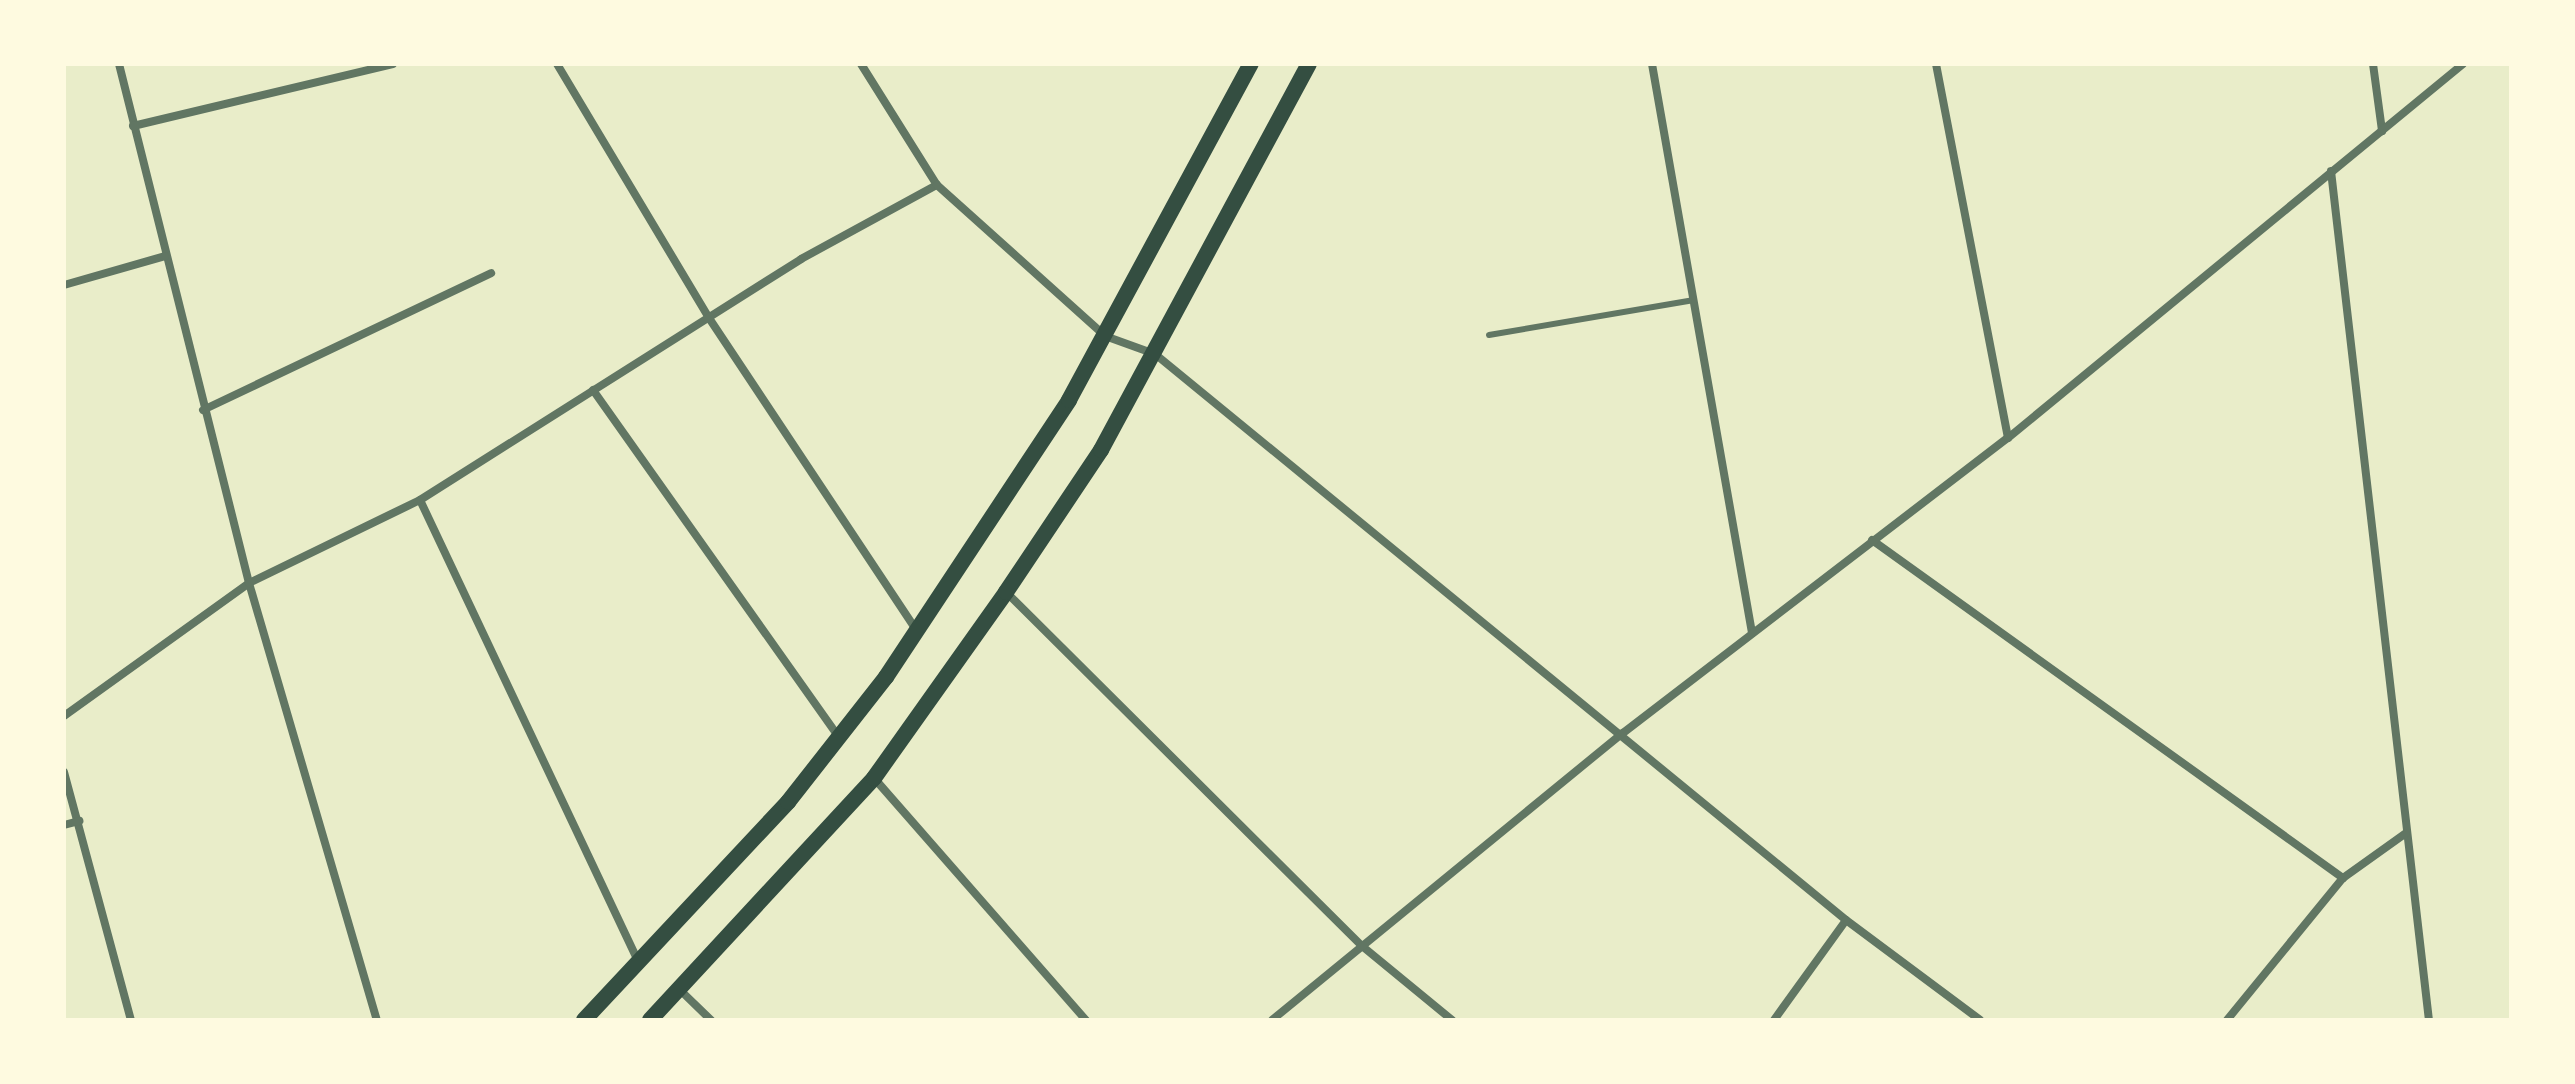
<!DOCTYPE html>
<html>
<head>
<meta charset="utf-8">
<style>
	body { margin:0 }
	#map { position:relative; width:2575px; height:1084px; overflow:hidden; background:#e9edc9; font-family:"Fira Sans Condensed",sans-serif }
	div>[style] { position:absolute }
	.service>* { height:6px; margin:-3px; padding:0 3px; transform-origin:3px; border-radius:3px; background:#617663 }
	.minor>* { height:8px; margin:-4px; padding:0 4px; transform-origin:4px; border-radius:4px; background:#617663 }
	.secondary>* { height:16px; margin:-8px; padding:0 8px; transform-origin:8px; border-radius:8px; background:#344e41 }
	span { translate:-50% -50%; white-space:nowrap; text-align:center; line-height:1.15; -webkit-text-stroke:7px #fefae0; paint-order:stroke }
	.frame { position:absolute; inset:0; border:66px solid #fefae0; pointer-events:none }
</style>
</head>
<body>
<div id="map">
	<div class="service">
		<div style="left:1489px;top:335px;width:208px;rotate:-9.7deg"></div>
	</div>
	<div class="minor">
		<div style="left:119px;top:64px;width:535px;rotate:75.94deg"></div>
		<div style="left:249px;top:583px;width:455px;rotate:73.7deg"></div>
		<div style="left:557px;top:64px;width:296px;rotate:59.1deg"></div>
		<div style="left:709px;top:318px;width:376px;rotate:56.4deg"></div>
		<div style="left:861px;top:64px;width:143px;rotate:57.9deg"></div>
		<div style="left:1652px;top:64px;width:578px;rotate:80.03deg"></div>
		<div style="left:1936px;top:64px;width:381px;rotate:79.1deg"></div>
		<div style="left:2373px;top:64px;width:68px;rotate:82.3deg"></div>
		<div style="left:133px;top:126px;width:267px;rotate:-13.4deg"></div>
		<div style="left:2331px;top:171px;width:855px;rotate:83.42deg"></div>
		<div style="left:64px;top:285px;width:105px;rotate:-16deg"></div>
		<div style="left:593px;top:390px;width:428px;rotate:54.7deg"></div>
		<div style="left:203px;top:410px;width:319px;rotate:-25.4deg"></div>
		<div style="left:420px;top:500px;width:510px;rotate:64.69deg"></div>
		<div style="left:1872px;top:540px;width:580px;rotate:35.66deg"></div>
		<div style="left:1006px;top:592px;width:502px;rotate:44.84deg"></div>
		<div style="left:1362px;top:946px;width:117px;rotate:39.4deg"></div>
		<div style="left:64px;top:716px;width:228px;rotate:-35.7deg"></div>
		<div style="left:249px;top:583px;width:190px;rotate:-25.9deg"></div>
		<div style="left:420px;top:500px;width:451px;rotate:-32.3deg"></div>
		<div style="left:801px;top:259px;width:155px;rotate:-28.6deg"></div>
		<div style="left:937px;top:185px;width:226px;rotate:41.9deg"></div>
		<div style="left:1105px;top:336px;width:53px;rotate:19.8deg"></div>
		<div style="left:1155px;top:354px;width:893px;rotate:39.32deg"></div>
		<div style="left:1846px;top:920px;width:167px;rotate:36.7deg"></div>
		<div style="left:64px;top:772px;width:257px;rotate:74.9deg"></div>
		<div style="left:874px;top:778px;width:322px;rotate:48.8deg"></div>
		<div style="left:64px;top:825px;width:16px;rotate:-15deg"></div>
		<div style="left:679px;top:989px;width:45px;rotate:44.1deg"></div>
		<div style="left:1272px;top:1020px;width:453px;rotate:-39.3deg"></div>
		<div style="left:1623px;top:733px;width:485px;rotate:-37.5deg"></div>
		<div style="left:2008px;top:438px;width:589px;rotate:-39.42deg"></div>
		<div style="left:1774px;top:1020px;width:123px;rotate:-54.2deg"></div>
		<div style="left:2227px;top:1020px;width:183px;rotate:-50.8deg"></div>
		<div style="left:2343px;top:878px;width:77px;rotate:-35.5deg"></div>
	</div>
	<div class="secondary">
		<div style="left:584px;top:1020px;width:299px;rotate:-46.9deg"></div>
		<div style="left:788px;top:802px;width:159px;rotate:-51.9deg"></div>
		<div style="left:886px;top:677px;width:332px;rotate:-56.5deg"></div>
		<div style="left:1069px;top:400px;width:382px;rotate:-61.6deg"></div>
		<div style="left:650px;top:1020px;width:330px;rotate:-47.2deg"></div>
		<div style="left:874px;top:778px;width:228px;rotate:-54.6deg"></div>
		<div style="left:1006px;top:592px;width:171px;rotate:-56.2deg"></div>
		<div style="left:1101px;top:450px;width:438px;rotate:-61.7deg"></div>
	</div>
	<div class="frame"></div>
</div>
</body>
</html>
